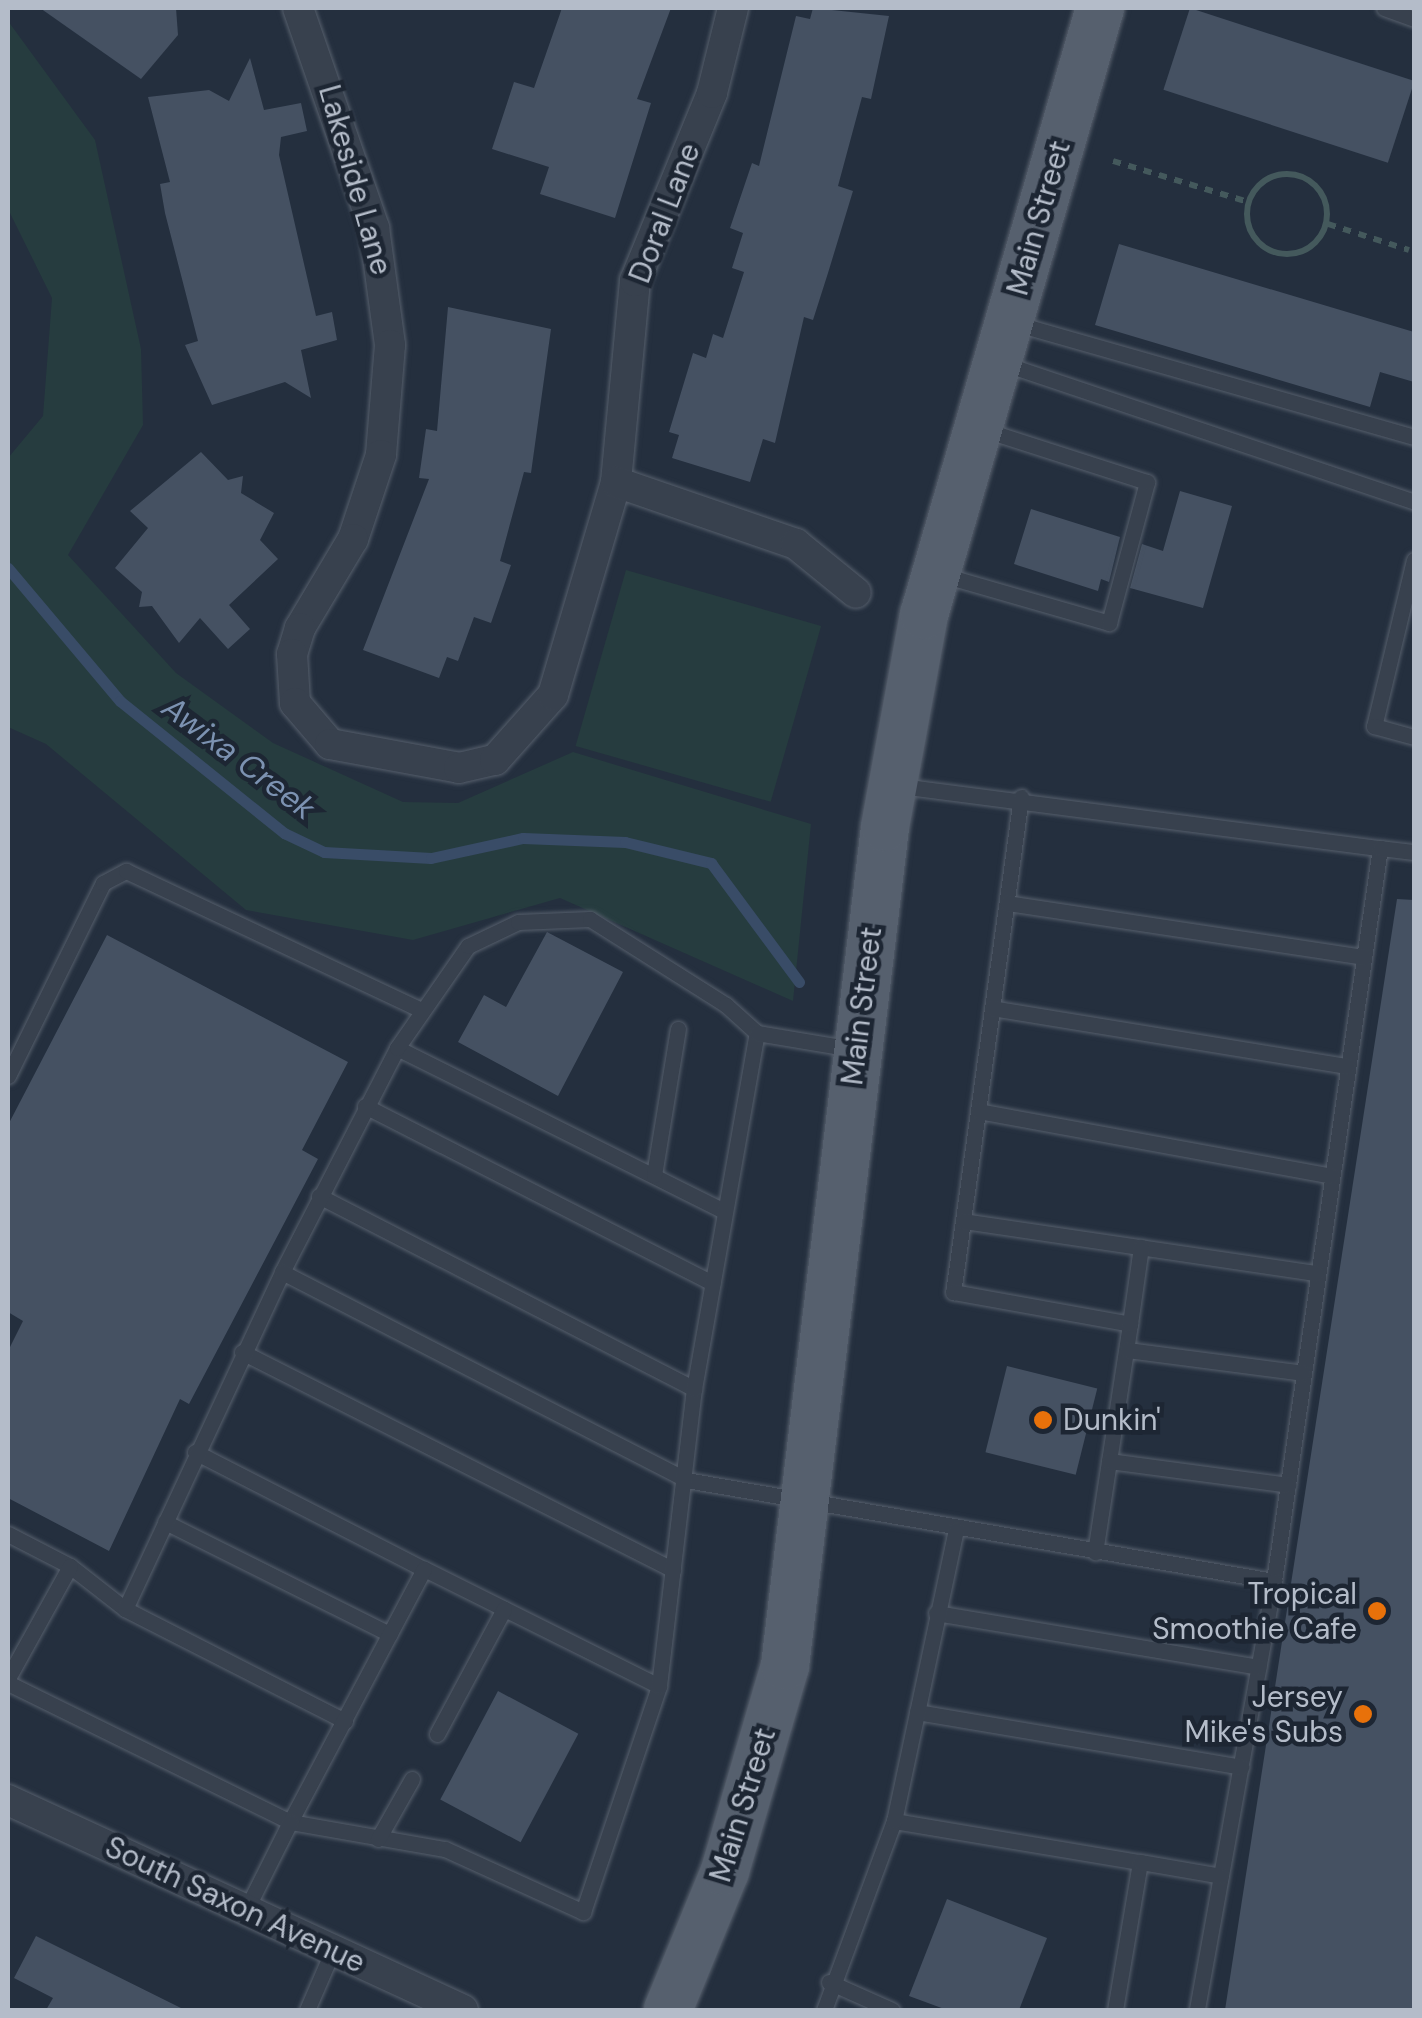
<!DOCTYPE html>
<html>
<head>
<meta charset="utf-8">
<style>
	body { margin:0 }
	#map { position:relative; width:1422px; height:2018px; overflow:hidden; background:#242f3e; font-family:"DM Sans",sans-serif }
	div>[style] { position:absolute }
	.green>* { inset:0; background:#263c3f; transform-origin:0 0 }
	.stream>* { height:11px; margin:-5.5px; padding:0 5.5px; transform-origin:5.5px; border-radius:5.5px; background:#394c67 }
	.building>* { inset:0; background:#455162; transform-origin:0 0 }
	.path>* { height:6px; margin-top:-3px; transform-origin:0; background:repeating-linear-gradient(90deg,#44595c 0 8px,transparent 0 16px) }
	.path>.ring { margin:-3px; padding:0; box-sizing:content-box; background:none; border:6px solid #44595c; border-radius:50% }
	.roads { filter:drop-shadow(0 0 2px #565f6c) drop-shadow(0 0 2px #565f6c) }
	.service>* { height:15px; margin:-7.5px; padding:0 7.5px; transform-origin:7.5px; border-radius:7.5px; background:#38414e }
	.minor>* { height:30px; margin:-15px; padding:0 15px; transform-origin:15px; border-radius:15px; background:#38414e }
	.primary>* { height:48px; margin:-24px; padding:0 24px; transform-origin:24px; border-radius:24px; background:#56606e }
	.dots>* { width:28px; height:28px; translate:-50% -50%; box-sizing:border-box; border:5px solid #1d2633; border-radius:50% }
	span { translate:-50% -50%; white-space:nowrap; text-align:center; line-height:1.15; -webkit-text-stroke:9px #1d2633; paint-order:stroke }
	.street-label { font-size:30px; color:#b4bcc9 }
	.poi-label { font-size:30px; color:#b4bcc9 }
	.left { translate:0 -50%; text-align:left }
	.right { translate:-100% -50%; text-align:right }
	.water-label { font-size:32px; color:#7c92b1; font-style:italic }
	.frame { position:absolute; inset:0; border:10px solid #b4bcc9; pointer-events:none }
</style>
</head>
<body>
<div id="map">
	<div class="green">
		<div style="clip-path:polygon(8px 21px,95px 140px,141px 349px,143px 425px,68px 555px,176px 673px,273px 743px,403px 802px,458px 803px,573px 752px,811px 824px,793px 1001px,560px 898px,413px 940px,246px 910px,46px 744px,8px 727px,8px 458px,43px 416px,52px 298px,8px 209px)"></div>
		<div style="left:626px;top:570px;width:203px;height:183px;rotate:16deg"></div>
	</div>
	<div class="stream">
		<div style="left:8px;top:568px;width:174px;rotate:49.9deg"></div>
		<div style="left:120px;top:701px;width:211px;rotate:38.8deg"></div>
		<div style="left:284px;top:833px;width:44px;rotate:25.4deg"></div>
		<div style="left:324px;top:852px;width:107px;rotate:3.2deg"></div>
		<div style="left:431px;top:858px;width:94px;rotate:-12.3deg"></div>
		<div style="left:523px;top:838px;width:102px;rotate:2.2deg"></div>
		<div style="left:625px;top:842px;width:89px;rotate:13.7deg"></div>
		<div style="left:711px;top:863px;width:148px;rotate:53.5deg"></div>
	</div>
	<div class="building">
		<div style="clip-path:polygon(40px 8px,176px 8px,178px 35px,141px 79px)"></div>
		<div style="clip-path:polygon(562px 8px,671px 8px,637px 99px,651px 103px,615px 218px,540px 194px,549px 167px,492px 149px,514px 82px,534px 88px)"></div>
		<div style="clip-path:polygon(813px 8px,889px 16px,871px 99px,862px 97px,838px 186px,853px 191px,828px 273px,813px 320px,804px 317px,775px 443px,763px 439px,750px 482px,672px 458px,679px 435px,669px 432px,693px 353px,706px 358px,713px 334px,723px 338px,744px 272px,732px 268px,743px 233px,730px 228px,752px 163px,759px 166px,796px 16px,810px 19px)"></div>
		<div style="left:1190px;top:8px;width:236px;height:86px;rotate:18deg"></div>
		<div style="clip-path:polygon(250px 58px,264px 110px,301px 103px,307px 131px,281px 137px,279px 155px,316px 316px,332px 312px,337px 340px,301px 350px,311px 398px,285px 382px,212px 405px,185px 345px,198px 341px,165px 213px,160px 184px,170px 182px,148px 97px,209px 90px,229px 101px)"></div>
		<div style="clip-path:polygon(1119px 244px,1414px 332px,1414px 382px,1380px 372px,1370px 407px,1095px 325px)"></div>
		<div style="clip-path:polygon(448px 307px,551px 329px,531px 473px,524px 472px,500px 561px,511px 565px,491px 623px,474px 617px,458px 661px,447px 657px,439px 678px,363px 650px,429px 479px,419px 478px,426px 429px,437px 431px)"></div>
		<div style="clip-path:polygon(201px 452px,228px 480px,243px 476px,241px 493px,274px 513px,260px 540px,278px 559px,229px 605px,250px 629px,228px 649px,200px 618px,179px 643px,152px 606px,139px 607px,142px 592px,115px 568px,148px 528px,130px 511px)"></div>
		<div style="clip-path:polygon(1180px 491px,1232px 506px,1203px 608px,1130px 588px,1142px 544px,1163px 551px)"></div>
		<div style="clip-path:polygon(1031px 509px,1120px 537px,1109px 582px,1101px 579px,1098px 591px,1014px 564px)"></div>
		<div style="clip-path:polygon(1397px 899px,1414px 900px,1414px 2010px,1225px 2010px)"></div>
		<div style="clip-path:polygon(547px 932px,623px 972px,558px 1096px,458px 1042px,484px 995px,506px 1007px)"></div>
		<div style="clip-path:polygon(107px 935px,348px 1062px,302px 1150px,318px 1159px,189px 1404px,180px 1399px,109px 1551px,8px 1498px,8px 1351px,23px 1321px,8px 1312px,8px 1125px)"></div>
		<div style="left:1007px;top:1366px;width:93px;height:89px;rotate:14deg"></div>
		<div style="left:498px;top:1691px;width:91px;height:123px;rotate:28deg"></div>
		<div style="clip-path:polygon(947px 1899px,1047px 1938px,1019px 2010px,947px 2010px,909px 1996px)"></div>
		<div style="clip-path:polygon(36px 1936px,185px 2010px,46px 2010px,53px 1998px,14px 1978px)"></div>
	</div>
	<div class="path">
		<div style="left:1113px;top:161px;width:141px;rotate:16.9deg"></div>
		<div class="ring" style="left:1247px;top:174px;width:74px;height:74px"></div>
		<div style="left:1328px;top:224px;width:85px;rotate:17.8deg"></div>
	</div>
	<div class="roads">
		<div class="service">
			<div style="left:1384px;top:8px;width:32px;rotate:20deg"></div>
			<div style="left:1014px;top:323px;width:416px;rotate:15.9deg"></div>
			<div style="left:1002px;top:363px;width:435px;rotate:18.6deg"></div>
			<div style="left:1414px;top:560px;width:171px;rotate:103.5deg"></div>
			<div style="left:1374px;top:726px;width:41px;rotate:15.4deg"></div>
			<div style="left:943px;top:575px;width:173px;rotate:16.1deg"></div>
			<div style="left:1109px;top:623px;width:146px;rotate:-74.9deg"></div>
			<div style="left:1147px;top:482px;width:173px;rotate:-162.2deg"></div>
			<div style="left:900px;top:786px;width:484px;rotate:7.4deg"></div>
			<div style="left:1380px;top:848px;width:741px;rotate:98.23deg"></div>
			<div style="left:1021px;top:797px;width:500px;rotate:97.8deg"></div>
			<div style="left:953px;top:1292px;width:180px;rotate:10.2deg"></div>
			<div style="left:1130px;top:1324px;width:231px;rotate:98.7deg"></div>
			<div style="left:1380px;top:848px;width:34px;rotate:7deg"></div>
			<div style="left:1007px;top:903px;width:361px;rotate:8.6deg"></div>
			<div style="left:992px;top:1008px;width:360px;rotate:9.3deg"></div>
			<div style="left:397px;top:1048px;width:363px;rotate:26.5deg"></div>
			<div style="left:8px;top:1076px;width:215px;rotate:-63.8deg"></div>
			<div style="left:103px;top:883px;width:26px;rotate:-28deg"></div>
			<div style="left:126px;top:871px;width:327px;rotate:25.2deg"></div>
			<div style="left:365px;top:1106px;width:390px;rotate:27deg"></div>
			<div style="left:978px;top:1111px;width:359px;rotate:10.4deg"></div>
			<div style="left:654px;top:1175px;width:148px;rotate:-80.7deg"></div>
			<div style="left:319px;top:1196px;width:422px;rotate:27.2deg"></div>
			<div style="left:963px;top:1221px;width:357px;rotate:8.4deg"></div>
			<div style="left:282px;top:1272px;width:252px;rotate:-62.8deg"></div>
			<div style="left:397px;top:1048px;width:124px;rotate:-55.2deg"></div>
			<div style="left:468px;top:946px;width:55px;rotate:-25.6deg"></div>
			<div style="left:518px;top:922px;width:72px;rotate:-2.4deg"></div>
			<div style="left:590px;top:919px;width:161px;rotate:32.3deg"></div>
			<div style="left:726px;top:1005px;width:42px;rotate:42.1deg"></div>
			<div style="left:1130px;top:1324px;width:78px;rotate:-81.9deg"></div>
			<div style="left:1127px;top:1350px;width:177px;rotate:7.4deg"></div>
			<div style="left:242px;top:1352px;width:483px;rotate:26.8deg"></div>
			<div style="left:195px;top:1452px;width:257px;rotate:27.1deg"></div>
			<div style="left:1109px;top:1461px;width:181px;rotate:7.6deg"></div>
			<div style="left:165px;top:1522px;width:251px;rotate:26.5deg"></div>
			<div style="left:8px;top:1534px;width:70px;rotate:27.3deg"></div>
			<div style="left:70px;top:1566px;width:70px;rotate:38deg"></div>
			<div style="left:125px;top:1609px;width:247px;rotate:27deg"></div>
			<div style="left:125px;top:1609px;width:372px;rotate:-65deg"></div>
			<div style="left:282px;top:1272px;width:454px;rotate:27.2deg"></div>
			<div style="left:686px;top:1480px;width:597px;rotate:9.75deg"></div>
			<div style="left:1274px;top:1581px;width:436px;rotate:100.2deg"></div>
			<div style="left:936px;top:1613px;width:327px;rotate:9.5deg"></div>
			<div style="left:8px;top:1678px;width:128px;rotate:-61deg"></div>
			<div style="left:8px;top:1683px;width:314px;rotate:26.2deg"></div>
			<div style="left:290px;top:1822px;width:157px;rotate:9.9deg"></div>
			<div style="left:445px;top:1849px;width:152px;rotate:24.5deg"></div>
			<div style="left:583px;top:1912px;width:238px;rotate:-71.4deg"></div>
			<div style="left:659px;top:1686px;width:263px;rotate:-153.5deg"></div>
			<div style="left:424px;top:1569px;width:286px;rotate:117.9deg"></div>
			<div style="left:290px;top:1822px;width:98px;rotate:116.6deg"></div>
			<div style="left:659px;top:1686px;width:299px;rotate:-83.3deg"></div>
			<div style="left:694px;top:1389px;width:362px;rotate:-80deg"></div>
			<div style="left:757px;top:1033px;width:97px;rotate:9.5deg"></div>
			<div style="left:917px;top:1712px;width:329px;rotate:9.6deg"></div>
			<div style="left:437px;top:1734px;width:142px;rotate:-61.8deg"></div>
			<div style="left:894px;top:1821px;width:249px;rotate:9.5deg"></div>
			<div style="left:378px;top:1839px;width:69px;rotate:-60.5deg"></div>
			<div style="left:829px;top:1982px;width:69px;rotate:24deg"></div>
			<div style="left:307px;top:2010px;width:65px;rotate:-66.6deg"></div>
			<div style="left:824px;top:2010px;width:202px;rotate:-69.7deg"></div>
			<div style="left:894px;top:1821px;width:298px;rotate:-78deg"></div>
			<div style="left:1115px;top:2010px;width:150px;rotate:-80.4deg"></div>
			<div style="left:1140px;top:1862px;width:82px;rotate:9.8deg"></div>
		</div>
		<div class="minor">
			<div style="left:298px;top:8px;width:233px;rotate:70.9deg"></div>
			<div style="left:374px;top:228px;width:118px;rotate:82.2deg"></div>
			<div style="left:390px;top:345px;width:110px;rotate:94.7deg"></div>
			<div style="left:381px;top:455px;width:89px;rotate:108.4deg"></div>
			<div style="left:353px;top:539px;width:104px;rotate:120.8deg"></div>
			<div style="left:300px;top:628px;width:27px;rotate:107deg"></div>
			<div style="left:292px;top:654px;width:49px;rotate:86.5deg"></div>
			<div style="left:295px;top:703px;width:54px;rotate:49.5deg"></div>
			<div style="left:330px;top:744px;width:131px;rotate:10.5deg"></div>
			<div style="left:459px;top:768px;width:37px;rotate:-13deg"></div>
			<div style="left:495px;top:760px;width:87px;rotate:-48.3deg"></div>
			<div style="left:553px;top:695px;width:222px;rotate:-73.5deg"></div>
			<div style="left:616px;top:482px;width:202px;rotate:-84.6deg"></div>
			<div style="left:635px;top:281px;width:203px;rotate:-67.7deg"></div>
			<div style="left:712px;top:93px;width:88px;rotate:-76.1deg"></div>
			<div style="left:616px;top:482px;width:190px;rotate:19deg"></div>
			<div style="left:796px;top:544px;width:77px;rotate:39.2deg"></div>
			<div style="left:8px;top:1800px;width:501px;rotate:24.78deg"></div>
		</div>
		<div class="primary">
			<div style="left:668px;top:2010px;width:150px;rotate:-67.7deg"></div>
			<div style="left:725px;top:1871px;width:214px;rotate:-73.7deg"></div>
			<div style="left:785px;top:1666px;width:845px;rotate:-83.2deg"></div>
			<div style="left:885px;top:827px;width:216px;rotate:-79.6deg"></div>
			<div style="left:924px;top:615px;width:632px;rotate:-73.83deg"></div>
		</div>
	</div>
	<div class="dots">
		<div style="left:1043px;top:1420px;background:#e8710a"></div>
		<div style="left:1377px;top:1611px;background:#e8710a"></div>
		<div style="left:1363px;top:1714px;background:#e8710a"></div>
	</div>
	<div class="street-label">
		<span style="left:355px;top:180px;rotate:74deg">Lakeside Lane</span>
		<span style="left:665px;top:213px;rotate:-69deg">Doral Lane</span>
		<span style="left:1039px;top:218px;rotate:-74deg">Main Street</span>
		<span style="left:862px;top:1006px;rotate:-83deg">Main Street</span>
		<span style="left:743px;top:1805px;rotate:-73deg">Main Street</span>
		<span style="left:235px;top:1905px;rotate:25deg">South Saxon Avenue</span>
	</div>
	<div class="poi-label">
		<span class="left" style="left:1063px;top:1420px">Dunkin'</span>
		<span class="right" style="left:1357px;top:1611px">Tropical<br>Smoothie Cafe</span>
		<span class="right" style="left:1343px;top:1714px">Jersey<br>Mike's Subs</span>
	</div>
	<div class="water-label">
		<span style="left:239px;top:758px;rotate:37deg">Awixa Creek</span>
	</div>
	<div class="frame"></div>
</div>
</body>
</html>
